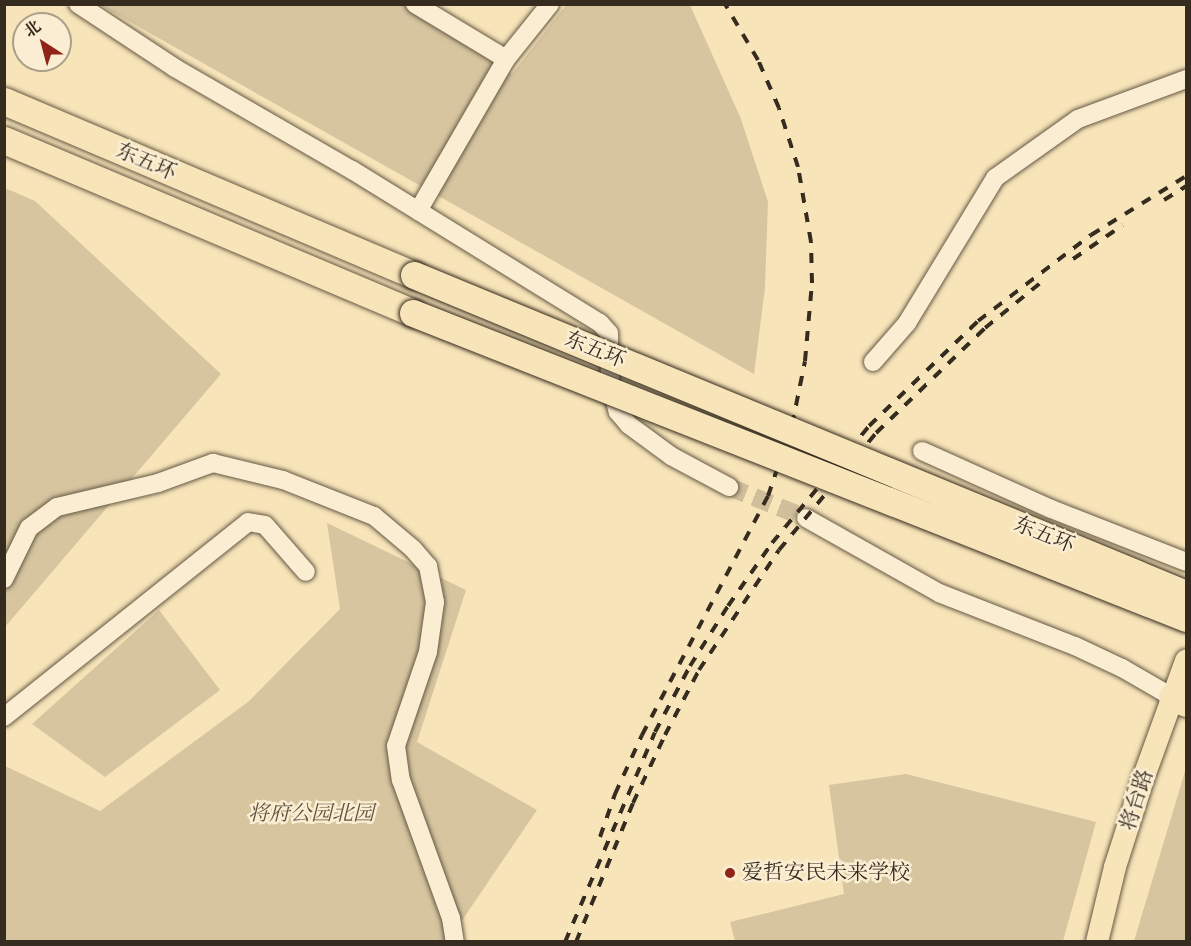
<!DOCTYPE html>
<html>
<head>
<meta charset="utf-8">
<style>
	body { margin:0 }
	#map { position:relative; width:1191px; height:946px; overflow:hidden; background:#f7e4b9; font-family:Cardo,"Noto Serif SC",serif }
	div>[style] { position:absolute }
	.green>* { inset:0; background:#d6c59f }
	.minor-tunnel>* { height:18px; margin-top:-9px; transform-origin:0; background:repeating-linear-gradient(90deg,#d0bf9a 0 18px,transparent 0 27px) }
	.roads { filter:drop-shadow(0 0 2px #665945) drop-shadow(0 0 2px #665945) }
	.minor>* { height:18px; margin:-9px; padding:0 9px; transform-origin:9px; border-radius:9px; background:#faedd2 }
	.major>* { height:22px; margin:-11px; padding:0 11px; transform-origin:11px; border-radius:11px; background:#f7e4b9 }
	.highway>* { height:27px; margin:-13.5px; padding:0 13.5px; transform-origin:13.5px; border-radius:13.5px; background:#f7e4b9 }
	.rail>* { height:4px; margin-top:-2px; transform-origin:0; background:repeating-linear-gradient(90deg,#352b1e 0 10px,transparent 0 20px) }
	.bridges { filter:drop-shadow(0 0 2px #352b1e) drop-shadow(0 0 2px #352b1e) }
	.highway-bridge>* { height:27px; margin:-13.5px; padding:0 13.5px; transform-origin:13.5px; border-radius:13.5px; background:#f7e4b9 }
	.dots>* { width:16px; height:16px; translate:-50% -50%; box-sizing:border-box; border:3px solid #faedd2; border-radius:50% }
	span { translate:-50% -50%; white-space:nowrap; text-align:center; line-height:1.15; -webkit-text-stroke:5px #faedd2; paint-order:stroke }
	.street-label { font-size:21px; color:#352b1e }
	.park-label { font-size:21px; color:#5d523e; font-style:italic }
	.poi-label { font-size:21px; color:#352b1e }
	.left { translate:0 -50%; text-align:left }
	.frame { position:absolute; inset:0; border:6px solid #352b1e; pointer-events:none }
	.north { position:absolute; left:12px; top:12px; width:60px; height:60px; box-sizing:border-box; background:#faedd2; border:2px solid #ab9f8a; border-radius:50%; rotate:324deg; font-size:16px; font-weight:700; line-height:24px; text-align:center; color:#352b1e }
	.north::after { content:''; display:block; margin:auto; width:21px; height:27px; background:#8f2418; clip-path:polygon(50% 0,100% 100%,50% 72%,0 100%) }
</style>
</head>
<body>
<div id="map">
	<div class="green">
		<div style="clip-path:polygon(100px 5px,404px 5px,512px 74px,566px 5px,690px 5px,741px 119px,768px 202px,765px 288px,754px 374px)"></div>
		<div style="clip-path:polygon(5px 188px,35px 201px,221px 374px,5px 627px)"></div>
		<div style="clip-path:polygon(327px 523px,466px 590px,417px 742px,537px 810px,448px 941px,5px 942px,5px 766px,100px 811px,248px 702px,340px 609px)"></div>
		<div style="clip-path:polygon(159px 610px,220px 690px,105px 777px,32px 724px)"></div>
		<div style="clip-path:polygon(1186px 768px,1186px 941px,1134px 941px)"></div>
		<div style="clip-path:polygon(906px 774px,1096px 822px,1063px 941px,735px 941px,730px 922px,844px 894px,829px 785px)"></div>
	</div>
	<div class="minor-tunnel">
		<div style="left:729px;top:487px;width:83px;rotate:21.9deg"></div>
	</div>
	<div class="roads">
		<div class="minor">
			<div style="left:78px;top:4px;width:116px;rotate:33.4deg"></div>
			<div style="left:175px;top:68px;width:204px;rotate:30deg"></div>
			<div style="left:352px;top:170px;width:291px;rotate:31.7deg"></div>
			<div style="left:600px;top:323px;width:13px;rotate:48deg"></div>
			<div style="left:609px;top:333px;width:48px;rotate:88.8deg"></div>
			<div style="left:610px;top:381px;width:32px;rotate:76deg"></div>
			<div style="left:618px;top:412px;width:17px;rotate:50deg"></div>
			<div style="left:629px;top:425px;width:52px;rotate:36.4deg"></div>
			<div style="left:671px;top:456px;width:66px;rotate:28.1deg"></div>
			<div style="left:415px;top:4px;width:106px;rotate:31.1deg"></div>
			<div style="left:418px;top:211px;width:176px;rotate:-59.9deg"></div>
			<div style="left:506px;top:59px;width:70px;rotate:-51.3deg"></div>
			<div style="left:873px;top:362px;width:52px;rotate:-48.9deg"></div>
			<div style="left:907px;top:323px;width:170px;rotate:-58.7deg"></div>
			<div style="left:995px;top:178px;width:102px;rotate:-35.4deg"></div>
			<div style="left:1078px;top:119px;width:115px;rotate:-20.3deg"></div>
			<div style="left:922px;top:451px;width:141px;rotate:24.2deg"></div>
			<div style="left:1051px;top:509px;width:145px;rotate:21.4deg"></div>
			<div style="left:806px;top:518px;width:153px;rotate:29.4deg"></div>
			<div style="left:939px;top:593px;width:146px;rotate:21.3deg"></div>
			<div style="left:1075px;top:646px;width:52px;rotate:25.1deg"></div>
			<div style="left:1122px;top:668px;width:58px;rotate:30.1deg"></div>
			<div style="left:4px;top:579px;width:57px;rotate:-63.9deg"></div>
			<div style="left:29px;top:528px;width:35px;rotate:-37deg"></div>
			<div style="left:57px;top:507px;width:104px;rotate:-13.4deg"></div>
			<div style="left:158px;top:483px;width:59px;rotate:-20deg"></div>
			<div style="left:213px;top:463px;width:72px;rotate:13.7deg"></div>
			<div style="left:283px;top:480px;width:98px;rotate:21.6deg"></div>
			<div style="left:374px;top:516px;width:51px;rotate:40.2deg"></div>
			<div style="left:413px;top:549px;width:23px;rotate:49deg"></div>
			<div style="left:428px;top:566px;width:37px;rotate:79deg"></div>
			<div style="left:435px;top:602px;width:50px;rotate:98deg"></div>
			<div style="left:428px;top:652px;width:99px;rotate:108.8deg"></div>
			<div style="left:396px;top:746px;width:34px;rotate:82deg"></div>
			<div style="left:401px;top:780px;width:147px;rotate:70.1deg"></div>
			<div style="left:451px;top:918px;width:24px;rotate:81deg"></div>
			<div style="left:4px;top:717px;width:312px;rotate:-38.6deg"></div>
			<div style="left:248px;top:522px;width:17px;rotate:10deg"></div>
			<div style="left:265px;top:525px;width:62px;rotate:48.9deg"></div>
		</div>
		<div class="major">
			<div style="left:1097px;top:942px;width:77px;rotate:-76.5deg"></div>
			<div style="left:1115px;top:867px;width:92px;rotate:-72.3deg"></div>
			<div style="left:1143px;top:779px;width:126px;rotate:-70deg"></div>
		</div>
		<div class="highway">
			<div style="left:4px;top:101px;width:445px;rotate:23deg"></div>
			<div style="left:4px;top:140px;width:444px;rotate:22.9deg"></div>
			<div style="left:1172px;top:697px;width:15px;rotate:23deg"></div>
		</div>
	</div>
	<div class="rail">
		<div style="left:1164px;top:200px;width:26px;rotate:-32deg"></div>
		<div style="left:1073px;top:259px;width:60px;rotate:-34.2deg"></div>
		<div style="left:600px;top:837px;width:46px;rotate:-70.8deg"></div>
		<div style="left:615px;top:794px;width:65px;rotate:-65.4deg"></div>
		<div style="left:642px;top:735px;width:270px;rotate:-62.2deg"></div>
		<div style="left:768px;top:496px;width:75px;rotate:-71.3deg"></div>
		<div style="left:792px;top:425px;width:65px;rotate:-78.5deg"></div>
		<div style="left:805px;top:361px;width:78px;rotate:-84.9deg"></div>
		<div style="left:812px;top:283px;width:41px;rotate:-91.4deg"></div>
		<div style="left:811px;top:242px;width:76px;rotate:-99.8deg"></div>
		<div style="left:798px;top:167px;width:62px;rotate:-107.9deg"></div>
		<div style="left:779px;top:108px;width:52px;rotate:-113.6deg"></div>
		<div style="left:758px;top:60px;width:65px;rotate:-120.5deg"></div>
		<div style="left:565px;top:942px;width:228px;rotate:-66.8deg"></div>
		<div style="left:655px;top:732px;width:75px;rotate:-62.1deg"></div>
		<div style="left:690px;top:666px;width:71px;rotate:-57.7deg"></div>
		<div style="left:728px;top:606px;width:77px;rotate:-55.1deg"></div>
		<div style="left:772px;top:543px;width:152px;rotate:-50.3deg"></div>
		<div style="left:869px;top:426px;width:151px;rotate:-43.9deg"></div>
		<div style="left:978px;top:321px;width:142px;rotate:-37.3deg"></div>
		<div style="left:1091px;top:235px;width:112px;rotate:-31.8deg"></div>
		<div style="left:576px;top:942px;width:150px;rotate:-67.7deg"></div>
		<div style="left:633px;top:803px;width:75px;rotate:-64.8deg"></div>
		<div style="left:665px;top:735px;width:73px;rotate:-62.4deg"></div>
		<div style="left:699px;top:670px;width:144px;rotate:-56.3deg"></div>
		<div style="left:779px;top:550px;width:152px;rotate:-50.3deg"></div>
		<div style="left:876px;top:433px;width:151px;rotate:-43.9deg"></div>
		<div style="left:985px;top:328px;width:76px;rotate:-39.1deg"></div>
	</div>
	<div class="bridges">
		<div class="highway-bridge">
			<div style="left:414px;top:275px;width:835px;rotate:22.45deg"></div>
			<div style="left:413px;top:313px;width:831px;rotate:21.53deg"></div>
		</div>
	</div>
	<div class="dots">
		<div style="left:730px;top:873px;background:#8f2418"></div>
	</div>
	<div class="street-label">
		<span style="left:146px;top:162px;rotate:23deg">东五环</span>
		<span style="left:595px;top:350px;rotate:22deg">东五环</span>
		<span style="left:1044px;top:535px;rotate:22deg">东五环</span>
		<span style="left:1137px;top:800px;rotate:-72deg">将台路</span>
	</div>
	<div class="park-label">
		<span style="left:311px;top:814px">将府公园北园</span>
	</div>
	<div class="poi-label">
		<span class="left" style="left:742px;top:873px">爱哲安民未来学校</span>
	</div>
	<div class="frame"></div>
	<div class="north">北</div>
</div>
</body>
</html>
